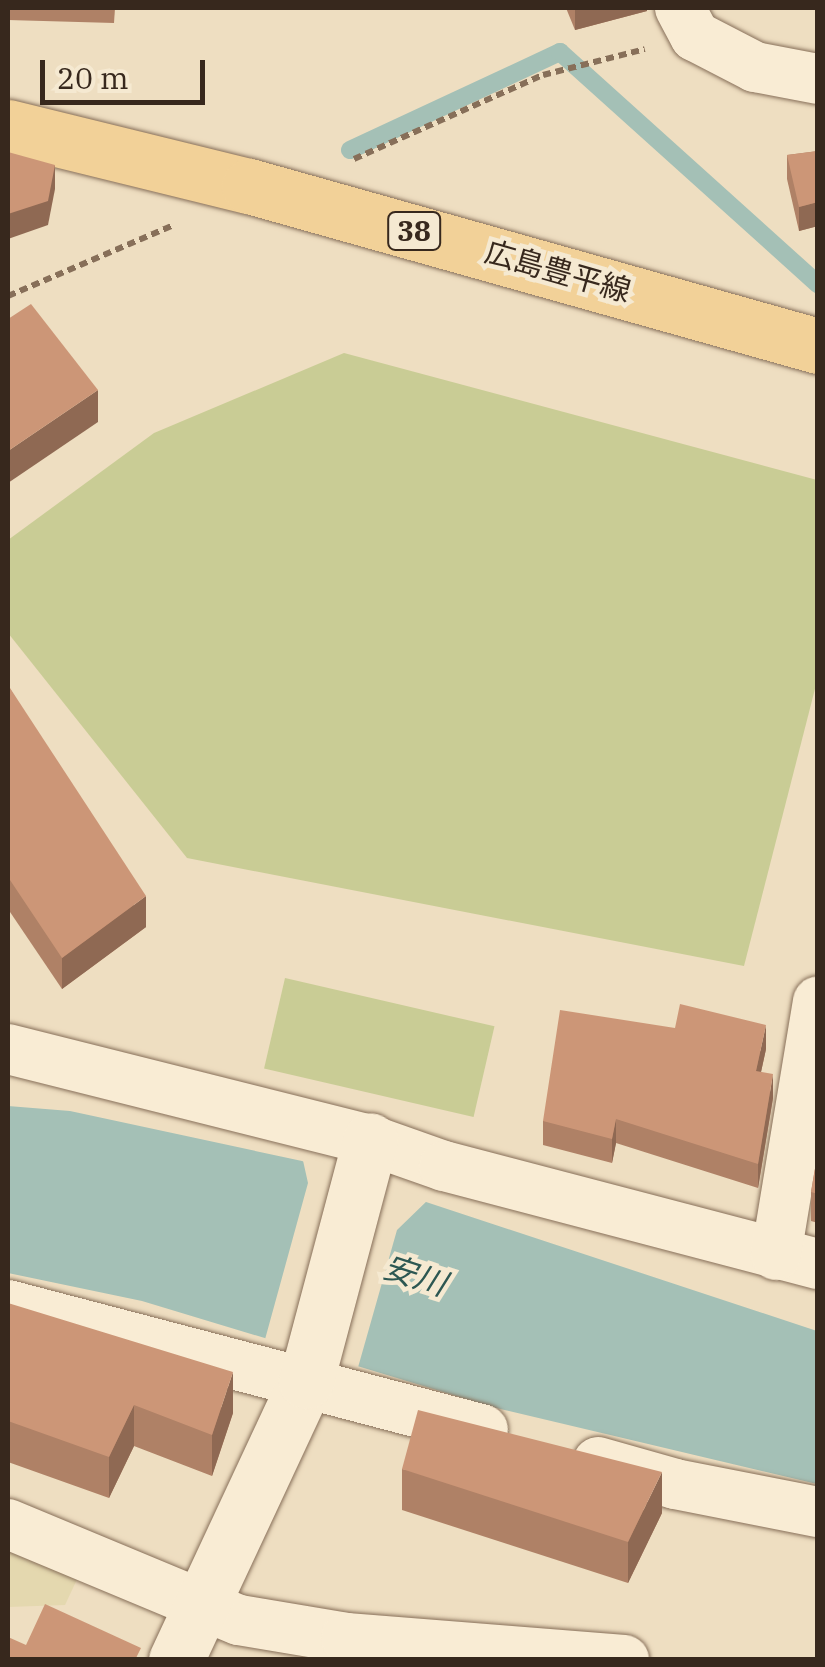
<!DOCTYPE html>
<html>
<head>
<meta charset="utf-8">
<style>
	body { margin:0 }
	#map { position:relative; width:825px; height:1667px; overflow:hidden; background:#eedec1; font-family:"IBM Plex Serif","Noto Sans JP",serif }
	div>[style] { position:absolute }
	.farmland>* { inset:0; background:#e4d8af }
	.green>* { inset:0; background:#c9cc95; transform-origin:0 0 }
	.water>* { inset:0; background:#a4c0b6 }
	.pier>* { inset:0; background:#eedec1 }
	.stream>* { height:18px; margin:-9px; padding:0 9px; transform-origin:9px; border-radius:9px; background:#a4c0b6 }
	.path>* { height:6px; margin-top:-3px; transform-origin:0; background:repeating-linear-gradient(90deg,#876f59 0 8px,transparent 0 13px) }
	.roads { filter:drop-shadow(0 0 2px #876f59) drop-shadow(0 0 2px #876f59) }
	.street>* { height:50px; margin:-25px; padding:0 25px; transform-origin:25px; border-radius:25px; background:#f9ecd4 }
	.secondary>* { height:55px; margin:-27.5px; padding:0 27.5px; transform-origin:27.5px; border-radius:27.5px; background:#f9ecd4 }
	.primary>* { height:55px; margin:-27.5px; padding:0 27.5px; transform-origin:27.5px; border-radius:27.5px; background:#f2d198 }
	.wall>* { inset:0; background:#af8166 }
	.shaded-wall>* { inset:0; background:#8f6953 }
	.building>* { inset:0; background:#cc9677 }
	span { translate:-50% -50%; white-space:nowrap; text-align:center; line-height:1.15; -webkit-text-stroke:9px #f5e9d1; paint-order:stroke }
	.shield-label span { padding:2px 8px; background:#f5e9d1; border:2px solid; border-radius:8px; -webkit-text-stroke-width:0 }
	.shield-label { font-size:28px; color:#37281d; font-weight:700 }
	.street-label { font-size:30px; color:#37281d }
	.water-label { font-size:32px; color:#2c5752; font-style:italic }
	.frame { position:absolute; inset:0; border:10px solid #37281d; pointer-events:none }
	.scale { position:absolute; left:40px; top:60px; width:165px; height:45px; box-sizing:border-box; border:5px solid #37281d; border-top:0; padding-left:12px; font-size:30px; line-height:35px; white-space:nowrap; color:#37281d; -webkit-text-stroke:8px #f5e9d1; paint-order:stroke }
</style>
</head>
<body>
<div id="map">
	<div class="farmland">
		<div style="clip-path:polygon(8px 1543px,80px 1573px,65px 1605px,8px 1607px)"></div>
	</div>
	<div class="green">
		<div style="clip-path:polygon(344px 353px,817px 480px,817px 681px,744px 966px,187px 858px,8px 633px,8px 540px,154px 433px)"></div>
		<div style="left:285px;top:978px;width:215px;height:93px;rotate:13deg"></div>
	</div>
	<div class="water">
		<div style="clip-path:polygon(8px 1106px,70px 1111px,302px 1161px,817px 1331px,817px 1484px,496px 1408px,142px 1301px,8px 1273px)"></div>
	</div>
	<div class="pier">
		<div style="clip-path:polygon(302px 1156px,429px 1199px,397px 1230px,357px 1371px,264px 1343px,308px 1183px)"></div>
	</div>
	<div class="stream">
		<div style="left:350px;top:150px;width:232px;rotate:-25deg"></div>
		<div style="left:560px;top:52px;width:347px;rotate:42deg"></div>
	</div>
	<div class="path">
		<div style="left:354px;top:159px;width:207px;rotate:-24deg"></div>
		<div style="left:543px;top:75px;width:105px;rotate:-14.3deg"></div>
		<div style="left:8px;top:296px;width:181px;rotate:-23.2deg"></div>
	</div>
	<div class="roads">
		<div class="street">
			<div style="left:680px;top:8px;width:32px;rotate:62deg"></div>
			<div style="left:695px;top:36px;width:68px;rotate:27.3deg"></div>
			<div style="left:755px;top:67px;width:64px;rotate:10.8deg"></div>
			<div style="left:8px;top:1049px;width:373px;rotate:14.1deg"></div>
			<div style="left:370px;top:1140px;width:78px;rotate:19.4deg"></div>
			<div style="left:444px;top:1166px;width:387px;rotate:14.7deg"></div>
			<div style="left:776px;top:1255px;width:257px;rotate:-80.6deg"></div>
			<div style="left:8px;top:1305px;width:491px;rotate:14.7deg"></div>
			<div style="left:598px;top:1462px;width:80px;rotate:15.9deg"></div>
			<div style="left:675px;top:1484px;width:146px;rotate:11.1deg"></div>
			<div style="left:8px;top:1524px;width:250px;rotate:22.6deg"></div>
			<div style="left:239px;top:1620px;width:109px;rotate:9.5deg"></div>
			<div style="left:346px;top:1638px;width:279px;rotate:4.5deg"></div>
		</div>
		<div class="secondary">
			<div style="left:176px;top:1660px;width:308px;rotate:-65deg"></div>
			<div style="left:306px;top:1381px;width:249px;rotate:-75.1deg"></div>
		</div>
		<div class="primary">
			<div style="left:8px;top:127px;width:248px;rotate:13.8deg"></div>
			<div style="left:249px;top:186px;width:591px;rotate:15.71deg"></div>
		</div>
	</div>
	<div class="wall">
		<div style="clip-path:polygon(8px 8px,115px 8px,114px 23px,8px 20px)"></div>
		<div style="clip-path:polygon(566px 8px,647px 8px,647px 11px,575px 30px)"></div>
		<div style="clip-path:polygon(818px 151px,818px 226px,799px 231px,787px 179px,787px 155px)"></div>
		<div style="clip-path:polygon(8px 685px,146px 927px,62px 989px,8px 909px)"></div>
		<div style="clip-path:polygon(766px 1049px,761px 1072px,773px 1098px,758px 1188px,616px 1143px,612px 1163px,543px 1145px,543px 1121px)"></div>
		<div style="clip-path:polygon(818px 1151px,818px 1223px,811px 1221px,811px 1192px)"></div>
		<div style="clip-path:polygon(8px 1303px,233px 1413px,212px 1476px,134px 1446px,109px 1498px,8px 1462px)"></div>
		<div style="clip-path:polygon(402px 1469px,662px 1513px,628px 1583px,402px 1510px)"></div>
	</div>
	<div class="shaded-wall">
		<div style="clip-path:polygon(575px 8px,647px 8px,647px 11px,575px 30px)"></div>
		<div style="clip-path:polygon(55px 165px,55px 189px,48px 225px,8px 239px,8px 214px)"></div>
		<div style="clip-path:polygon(818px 202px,818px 226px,799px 231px,799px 207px)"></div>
		<div style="clip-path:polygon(98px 390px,98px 422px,8px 483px,8px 451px)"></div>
		<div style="clip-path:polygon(146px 896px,146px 927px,62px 989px,62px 958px)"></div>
		<div style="clip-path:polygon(766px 1025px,766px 1049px,756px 1095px,756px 1071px)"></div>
		<div style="clip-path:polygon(773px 1074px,773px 1098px,758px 1188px,758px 1164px)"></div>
		<div style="clip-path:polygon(616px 1119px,616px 1143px,612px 1163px,612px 1139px)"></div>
		<div style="clip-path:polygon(233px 1372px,233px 1413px,212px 1476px,212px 1435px)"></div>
		<div style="clip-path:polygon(134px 1405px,134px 1446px,109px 1498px,109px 1457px)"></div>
		<div style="clip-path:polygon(662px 1472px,662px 1513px,628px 1583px,628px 1542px)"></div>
	</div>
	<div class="building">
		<div style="clip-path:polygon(818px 151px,818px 202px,799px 207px,787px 155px)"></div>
		<div style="clip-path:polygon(8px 152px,55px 165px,48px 201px,8px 214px)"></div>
		<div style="clip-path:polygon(31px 304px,98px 390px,8px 451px,8px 319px)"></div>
		<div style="clip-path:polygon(8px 685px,146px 896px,62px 958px,8px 877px)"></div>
		<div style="clip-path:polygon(680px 1004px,766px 1025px,756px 1071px,773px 1074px,758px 1164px,616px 1119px,612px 1139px,543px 1121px,560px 1010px,675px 1028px)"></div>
		<div style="clip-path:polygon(818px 1151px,818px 1194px,811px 1192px)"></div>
		<div style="clip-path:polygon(8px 1303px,233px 1372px,212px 1435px,134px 1405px,109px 1457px,8px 1421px)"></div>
		<div style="clip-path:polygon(418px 1410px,662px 1472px,628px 1542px,402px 1469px)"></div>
		<div style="clip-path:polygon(45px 1604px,141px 1648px,135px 1660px,8px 1660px,8px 1637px,26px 1645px)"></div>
	</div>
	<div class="shield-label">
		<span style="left:414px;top:231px">38</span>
	</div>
	<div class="street-label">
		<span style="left:558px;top:271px;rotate:16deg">広島豊平線</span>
	</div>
	<div class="water-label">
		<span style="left:415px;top:1275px;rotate:18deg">安川</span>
	</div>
	<div class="frame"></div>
	<div class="scale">20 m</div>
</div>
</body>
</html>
